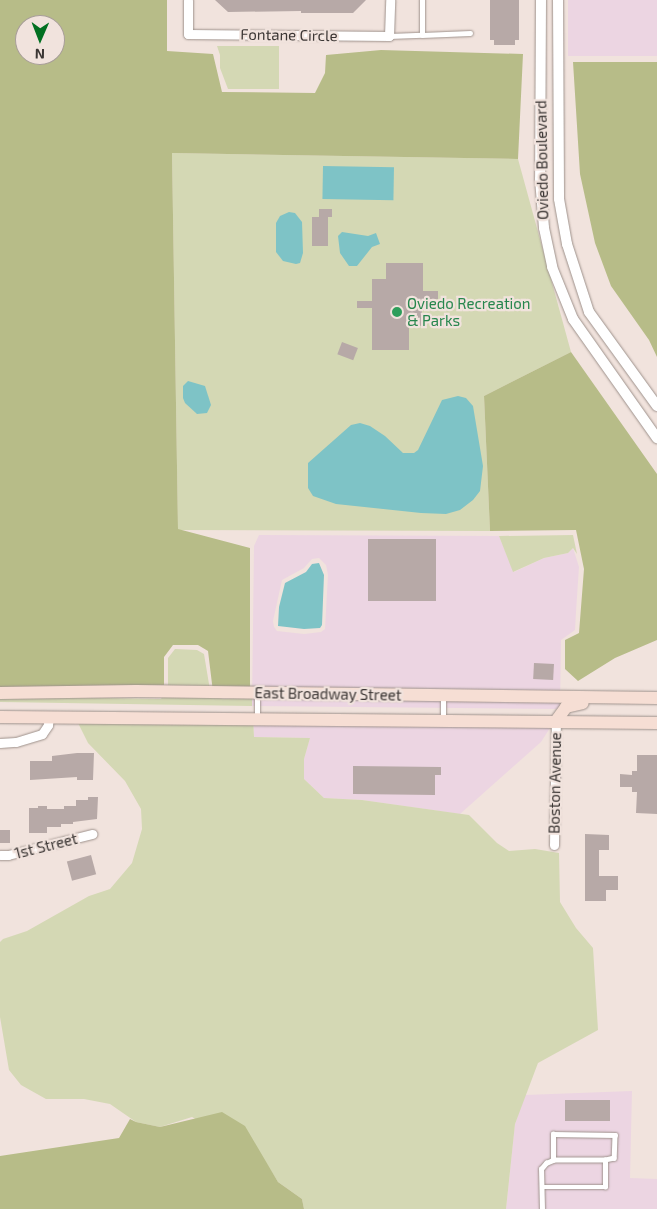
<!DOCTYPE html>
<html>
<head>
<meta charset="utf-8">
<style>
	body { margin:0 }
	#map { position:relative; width:657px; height:1209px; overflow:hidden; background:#f1e3dd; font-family:"Exo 2",sans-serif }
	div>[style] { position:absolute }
	.commercial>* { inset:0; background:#ecd5e2; transform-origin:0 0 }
	.green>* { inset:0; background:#d4d8b4 }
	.forest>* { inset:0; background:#b7bc88 }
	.water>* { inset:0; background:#7ec3c6; transform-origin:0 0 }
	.building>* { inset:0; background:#b7a9a7; transform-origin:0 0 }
	.roads { filter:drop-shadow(0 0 1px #9e928c) drop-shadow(0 0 1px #9e928c) }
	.service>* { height:4.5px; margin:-2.25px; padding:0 2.25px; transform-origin:2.25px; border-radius:2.25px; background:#fff }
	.minor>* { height:9px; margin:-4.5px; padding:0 4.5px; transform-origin:4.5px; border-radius:4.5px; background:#fff }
	.tertiary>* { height:10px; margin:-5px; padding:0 5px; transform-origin:5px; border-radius:5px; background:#fff }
	.secondary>* { height:12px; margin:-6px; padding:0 6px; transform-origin:6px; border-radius:6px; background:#f6ded4 }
	.dots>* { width:14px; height:14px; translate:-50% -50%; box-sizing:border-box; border:2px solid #f1e3dd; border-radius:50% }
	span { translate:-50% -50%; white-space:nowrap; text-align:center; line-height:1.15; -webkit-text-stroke:4.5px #f1e3dd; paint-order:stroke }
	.street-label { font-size:15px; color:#3b3634 }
	.leisure-label { font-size:15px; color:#27864d }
	.left { translate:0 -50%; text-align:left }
	.north { position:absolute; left:15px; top:15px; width:50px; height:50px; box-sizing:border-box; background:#f1e3dd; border:1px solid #a89e99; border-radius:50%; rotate:181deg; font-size:14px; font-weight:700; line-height:20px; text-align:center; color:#3b3634 }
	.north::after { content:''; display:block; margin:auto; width:18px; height:22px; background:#027021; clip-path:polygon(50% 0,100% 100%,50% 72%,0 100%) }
</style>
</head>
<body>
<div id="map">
	<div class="commercial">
		<div style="left:568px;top:0;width:89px;height:56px"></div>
		<div style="clip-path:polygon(evenodd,259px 535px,499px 536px,514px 572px,544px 558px,568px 553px,573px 548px,579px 567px,576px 612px,575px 630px,561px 640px,560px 709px,252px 706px,254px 546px,259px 535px,319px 558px,326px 565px,328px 575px,325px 629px,321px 632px,304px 634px,277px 631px,274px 627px,273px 621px,282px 580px,304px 568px,312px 559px,319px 558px)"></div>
		<div style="clip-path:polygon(253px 717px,550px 720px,550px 728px,541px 742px,460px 814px,362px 800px,324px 798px,304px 779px,304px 759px,310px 738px,254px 737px)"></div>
		<div style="clip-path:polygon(632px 1091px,630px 1178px,657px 1179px,657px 1209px,506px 1209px,515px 1124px,525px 1095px)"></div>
	</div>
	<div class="green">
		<div style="clip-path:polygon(217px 46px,279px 46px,279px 89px,228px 89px,220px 68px,220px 55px)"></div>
		<div style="clip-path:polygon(172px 153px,518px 159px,571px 352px,484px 396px,490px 531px,178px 530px)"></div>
		<div style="clip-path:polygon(573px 535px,577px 554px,573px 548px,568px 553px,544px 558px,513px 572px,499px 536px)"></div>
		<div style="clip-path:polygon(175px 649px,197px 650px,204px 654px,211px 696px,224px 699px,252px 696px,252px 706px,0 702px,0 696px,161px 699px,168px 686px,168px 658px)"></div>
		<div style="clip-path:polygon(74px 715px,253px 717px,254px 737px,310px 738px,304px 759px,304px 779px,324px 798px,362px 800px,469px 815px,497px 843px,509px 851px,535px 849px,559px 853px,560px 902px,576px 928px,593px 948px,598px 1030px,538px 1063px,515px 1124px,506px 1209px,304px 1209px,302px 1199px,278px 1182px,263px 1158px,192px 1117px,160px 1127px,136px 1122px,110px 1104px,84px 1099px,46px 1099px,21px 1085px,9px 1070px,0 1017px,0 942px,3px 939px,27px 931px,89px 896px,110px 889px,132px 863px,142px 829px,141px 809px,125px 781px,88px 743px)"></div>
	</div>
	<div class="forest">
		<div style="clip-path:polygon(evenodd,0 0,167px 0,167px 51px,213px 54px,222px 92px,315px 93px,325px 73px,326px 55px,381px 50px,523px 54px,518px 159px,172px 153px,178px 529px,250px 548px,250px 692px,213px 692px,208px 651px,198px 645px,173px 645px,164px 657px,164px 685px,0 692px,0 0,25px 25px,55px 25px,55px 55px,25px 55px,25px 25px)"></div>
		<div style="clip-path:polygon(573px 62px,657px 62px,657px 357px,649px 340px,611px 286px,595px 243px,580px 174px)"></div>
		<div style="clip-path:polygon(571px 352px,657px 474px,657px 640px,615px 658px,578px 681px,565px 669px,565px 640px,579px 633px,584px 569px,576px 530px,490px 531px,484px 396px)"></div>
		<div style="clip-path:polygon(222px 1112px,245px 1126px,278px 1182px,302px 1199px,304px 1209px,0 1209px,0 1156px,119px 1138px,130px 1119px,136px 1122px,160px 1127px)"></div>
	</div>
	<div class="water">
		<div style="left:323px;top:166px;width:71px;height:33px;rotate:1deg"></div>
		<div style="clip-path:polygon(289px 212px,295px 213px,302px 222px,303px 253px,300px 263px,296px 264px,283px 261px,276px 252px,276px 223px,280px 216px)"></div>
		<div style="clip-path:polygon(342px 232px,368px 236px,376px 233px,380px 244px,372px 247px,357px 266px,349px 266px,340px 253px,338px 236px)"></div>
		<div style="clip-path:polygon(188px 381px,205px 386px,211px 405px,207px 413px,197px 414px,185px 403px,183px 398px,183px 386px)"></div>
		<div style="clip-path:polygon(458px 396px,466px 398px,473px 406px,483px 466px,480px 491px,473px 500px,460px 510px,446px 514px,421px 513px,336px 504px,313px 496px,308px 488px,308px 463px,351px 425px,360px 423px,370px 426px,385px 436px,403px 453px,414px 453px,418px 450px,442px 400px)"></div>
		<div style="clip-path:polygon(319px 563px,324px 575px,322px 625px,320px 628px,304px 629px,278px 626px,279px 607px,285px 583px,306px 572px,312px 564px)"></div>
	</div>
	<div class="building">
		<div style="clip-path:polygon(215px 0,366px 0,353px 13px,301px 13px,301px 11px,228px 12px)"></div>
		<div style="clip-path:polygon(490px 0,519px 0,519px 40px,515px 40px,515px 45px,494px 45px,494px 40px,490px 40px)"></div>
		<div style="clip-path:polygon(319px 209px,332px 209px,332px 217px,328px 217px,328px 246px,312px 246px,312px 217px,319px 217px)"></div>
		<div style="clip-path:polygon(386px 263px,423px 263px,423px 291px,438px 291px,438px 299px,422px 299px,422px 326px,409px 326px,409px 350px,372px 350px,372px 308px,357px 308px,357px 301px,372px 301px,372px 279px,386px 279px)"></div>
		<div style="left:342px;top:342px;width:17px;height:13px;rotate:21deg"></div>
		<div style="left:368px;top:539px;width:68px;height:62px"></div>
		<div style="left:534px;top:663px;width:20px;height:16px;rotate:3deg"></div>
		<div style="clip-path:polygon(77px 753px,94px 753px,93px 780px,77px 780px,77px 777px,30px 780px,30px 761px,52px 761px,52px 756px)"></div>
		<div style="clip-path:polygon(637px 755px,657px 755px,657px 814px,636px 813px,637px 792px,632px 792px,632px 787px,620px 787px,620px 774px,632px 775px,632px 771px,637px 771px)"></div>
		<div style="clip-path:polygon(353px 766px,441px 767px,441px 775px,435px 775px,435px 795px,353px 794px)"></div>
		<div style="clip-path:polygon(88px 797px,98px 797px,97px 819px,73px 822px,73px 824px,61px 824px,61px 827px,47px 827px,47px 833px,29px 833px,29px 808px,38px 808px,38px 806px,47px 806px,47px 809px,64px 809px,64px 806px,76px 806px,76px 800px,88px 800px)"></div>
		<div style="left:0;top:830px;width:10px;height:13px"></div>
		<div style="clip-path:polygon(585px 834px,609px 835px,609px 850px,599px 850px,599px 876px,618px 876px,618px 890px,606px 890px,606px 901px,585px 901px)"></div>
		<div style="left:91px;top:855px;width:20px;height:25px;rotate:75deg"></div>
		<div style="left:565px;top:1100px;width:45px;height:21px"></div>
	</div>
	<div class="roads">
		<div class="service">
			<div style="left:422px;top:35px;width:48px;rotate:-2.4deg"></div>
			<div style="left:389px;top:36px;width:33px;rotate:-2deg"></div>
			<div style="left:422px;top:35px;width:35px;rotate:-90deg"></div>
			<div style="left:257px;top:718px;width:25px;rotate:-90deg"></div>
			<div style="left:443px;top:719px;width:22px;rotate:-90deg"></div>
			<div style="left:542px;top:1187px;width:63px"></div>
			<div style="left:605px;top:1187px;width:27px;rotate:-90deg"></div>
			<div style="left:605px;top:1160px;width:52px;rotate:180deg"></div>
			<div style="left:542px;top:1209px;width:40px;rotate:-91.4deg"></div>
			<div style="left:541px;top:1169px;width:8px;rotate:-50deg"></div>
			<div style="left:546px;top:1163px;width:8px;rotate:-23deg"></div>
			<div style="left:553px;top:1160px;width:26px;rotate:-90deg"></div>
			<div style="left:553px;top:1134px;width:62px;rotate:0.9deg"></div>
			<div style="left:615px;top:1135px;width:23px;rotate:92deg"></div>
			<div style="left:614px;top:1158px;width:9px;rotate:167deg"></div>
		</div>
		<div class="minor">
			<div style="left:188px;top:0;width:34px;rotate:90deg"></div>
			<div style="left:188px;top:34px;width:201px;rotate:0.6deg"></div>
			<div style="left:389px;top:36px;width:36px;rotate:-88deg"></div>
			<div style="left:0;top:743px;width:16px;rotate:-4deg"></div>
			<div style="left:16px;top:742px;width:27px;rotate:-17deg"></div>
			<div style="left:42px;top:734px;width:11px;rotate:-56deg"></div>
			<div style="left:48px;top:725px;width:8px;rotate:-83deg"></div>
			<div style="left:554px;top:845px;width:124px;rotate:-89.1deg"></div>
			<div style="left:0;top:855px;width:8px"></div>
			<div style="left:8px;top:855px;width:87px;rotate:-14deg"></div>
		</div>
		<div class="tertiary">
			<div style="left:541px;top:0;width:179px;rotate:90.3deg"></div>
			<div style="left:540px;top:179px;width:49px;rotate:85.3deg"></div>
			<div style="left:544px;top:228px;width:40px;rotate:78deg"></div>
			<div style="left:552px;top:267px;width:56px;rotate:68deg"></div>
			<div style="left:573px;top:319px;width:146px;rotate:54.8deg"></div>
			<div style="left:558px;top:0;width:199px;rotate:89.7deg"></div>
			<div style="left:559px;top:199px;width:46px;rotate:79.9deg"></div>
			<div style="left:567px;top:244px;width:71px;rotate:72.1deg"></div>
			<div style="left:589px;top:312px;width:116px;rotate:54.1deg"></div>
		</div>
		<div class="secondary">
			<div style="left:0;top:693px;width:136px;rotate:-0.8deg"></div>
			<div style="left:136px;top:691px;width:521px;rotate:0.77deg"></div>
			<div style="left:0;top:717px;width:657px;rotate:0.52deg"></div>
			<div style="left:556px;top:721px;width:17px;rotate:-54deg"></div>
			<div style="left:566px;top:707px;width:17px;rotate:-13deg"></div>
		</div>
	</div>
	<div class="dots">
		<div style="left:397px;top:312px;background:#2e9e5b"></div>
	</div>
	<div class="street-label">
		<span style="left:289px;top:35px;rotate:1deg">Fontane Circle</span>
		<span style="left:542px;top:160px;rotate:-91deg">Oviedo Boulevard</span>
		<span style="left:328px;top:694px;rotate:1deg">East Broadway Street</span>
		<span style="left:555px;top:783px;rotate:-89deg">Boston Avenue</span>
		<span style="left:46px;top:846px;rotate:-14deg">1st Street</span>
	</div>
	<div class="leisure-label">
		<span class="left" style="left:407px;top:312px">Oviedo Recreation<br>&amp; Parks</span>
	</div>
	<div class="north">N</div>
</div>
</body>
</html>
